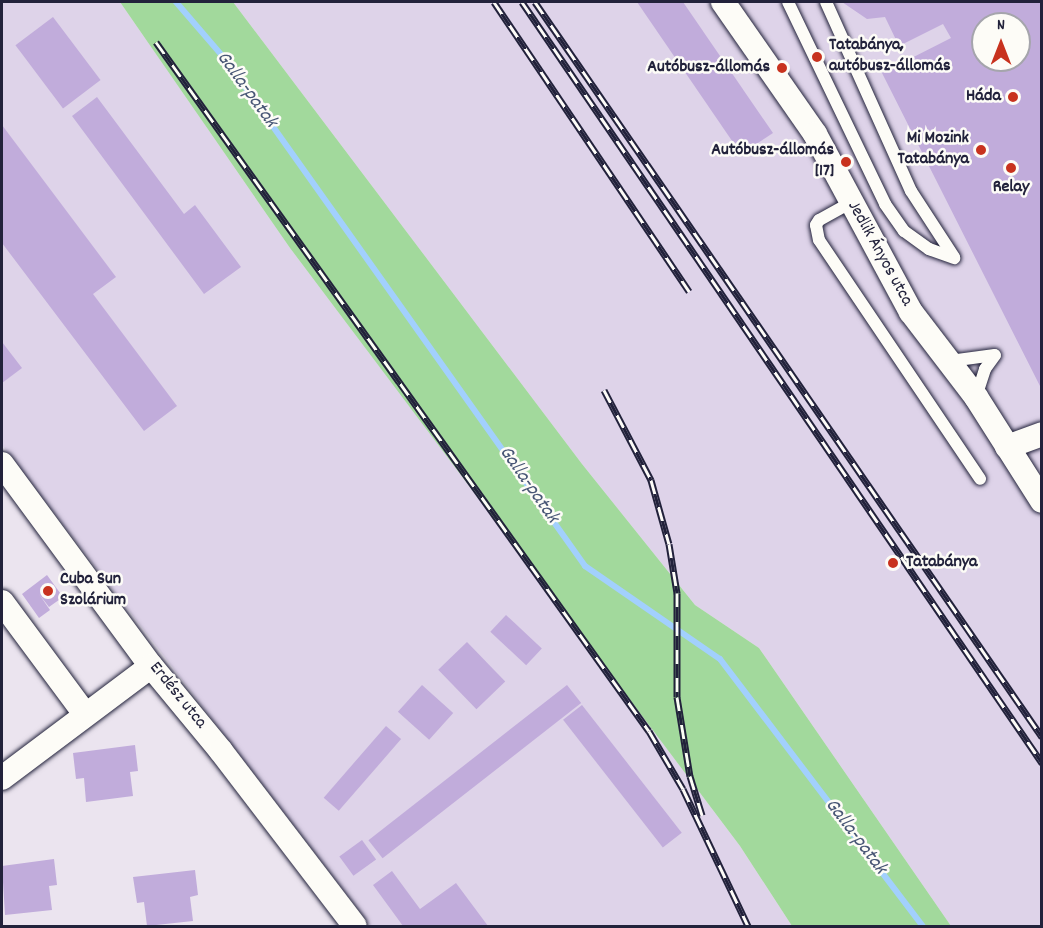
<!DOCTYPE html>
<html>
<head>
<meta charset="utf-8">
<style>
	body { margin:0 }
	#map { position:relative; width:1043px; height:928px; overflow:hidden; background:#ebe4ef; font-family:Dekko,sans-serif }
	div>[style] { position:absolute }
	.built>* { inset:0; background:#ded3e9 }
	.green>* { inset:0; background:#a2d99c }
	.stream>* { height:6px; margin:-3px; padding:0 3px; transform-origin:3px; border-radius:3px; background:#a2d0fd }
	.building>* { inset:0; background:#c1acdb; transform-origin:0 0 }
	.roads { filter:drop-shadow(0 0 2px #22223b) drop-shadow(0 0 2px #22223b) }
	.service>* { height:12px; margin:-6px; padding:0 6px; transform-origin:6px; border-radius:6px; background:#fdfcf7 }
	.minor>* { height:24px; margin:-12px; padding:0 12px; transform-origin:12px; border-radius:12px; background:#fdfcf7 }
	.rail>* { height:7px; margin-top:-3.5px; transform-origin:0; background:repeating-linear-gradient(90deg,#fdfcf7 0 14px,#22223b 0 28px); box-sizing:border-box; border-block:2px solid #22223b }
	.dots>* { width:16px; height:16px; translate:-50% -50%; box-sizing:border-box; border:3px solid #fdfcf7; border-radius:50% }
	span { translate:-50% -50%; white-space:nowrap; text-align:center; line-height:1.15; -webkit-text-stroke:5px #fdfcf7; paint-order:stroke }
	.poi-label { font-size:18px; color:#22223b; font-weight:700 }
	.left { translate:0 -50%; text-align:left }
	.right { translate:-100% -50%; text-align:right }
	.street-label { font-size:18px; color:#22223b }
	.water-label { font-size:20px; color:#485675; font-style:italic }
	.frame { position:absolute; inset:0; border:3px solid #22223b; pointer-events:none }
	.north { position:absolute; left:971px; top:12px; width:60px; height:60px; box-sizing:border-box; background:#fdfcf7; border:2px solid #a5a5ac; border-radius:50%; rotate:0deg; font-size:16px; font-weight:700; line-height:24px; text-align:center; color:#22223b }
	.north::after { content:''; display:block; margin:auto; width:21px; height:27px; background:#c8321e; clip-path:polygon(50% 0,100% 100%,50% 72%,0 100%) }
</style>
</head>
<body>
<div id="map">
	<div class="built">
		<div style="clip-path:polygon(2px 2px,120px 2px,290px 248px,740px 846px,792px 926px,371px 926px,2px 445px)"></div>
		<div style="clip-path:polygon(evenodd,233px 2px,1041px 2px,1041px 926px,951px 926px,759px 648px,695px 605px,582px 464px,233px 2px,983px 24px,1019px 24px,1019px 60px,983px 60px,983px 24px)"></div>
	</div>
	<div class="green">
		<div style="clip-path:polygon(120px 2px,233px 2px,582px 464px,695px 605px,759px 648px,951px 926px,792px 926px,740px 846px,290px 248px)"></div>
	</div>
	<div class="stream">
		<div style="left:176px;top:2px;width:75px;rotate:49.3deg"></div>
		<div style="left:225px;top:59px;width:622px;rotate:54.62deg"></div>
		<div style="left:585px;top:566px;width:164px;rotate:34.6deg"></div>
		<div style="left:720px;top:659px;width:335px;rotate:52.8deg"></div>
	</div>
	<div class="building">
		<div style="clip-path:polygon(637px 2px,683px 2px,773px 133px,741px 154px)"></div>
		<div style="clip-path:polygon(evenodd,842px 2px,1042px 2px,1042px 390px,882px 73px,951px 38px,943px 24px,899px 46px,885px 17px,867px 19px,842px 2px,983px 24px,1019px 24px,1019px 60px,983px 60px,983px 24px)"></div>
		<div style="left:53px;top:17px;width:79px;height:47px;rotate:53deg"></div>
		<div style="clip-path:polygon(97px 97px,184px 214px,195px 205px,241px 267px,204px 294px,72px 116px)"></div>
		<div style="clip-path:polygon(2px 125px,116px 277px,93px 294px,177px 406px,144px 431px,2px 243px)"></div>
		<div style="clip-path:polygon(2px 342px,22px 368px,2px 383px)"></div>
		<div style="clip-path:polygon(47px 575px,63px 597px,49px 607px,39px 594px,50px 610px,39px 618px,22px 594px)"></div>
		<div style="left:506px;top:615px;width:49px;height:23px;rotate:43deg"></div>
		<div style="left:467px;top:642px;width:55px;height:40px;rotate:46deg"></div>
		<div style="left:422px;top:685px;width:42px;height:36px;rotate:42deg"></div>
		<div style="left:567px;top:685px;width:23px;height:252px;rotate:52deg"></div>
		<div style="left:582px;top:705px;width:162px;height:24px;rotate:52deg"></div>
		<div style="left:386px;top:726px;width:20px;height:95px;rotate:41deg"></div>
		<div style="clip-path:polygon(135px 745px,138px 771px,130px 772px,133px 796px,86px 802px,84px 778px,76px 779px,73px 753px)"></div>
		<div style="left:362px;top:840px;width:24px;height:28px;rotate:54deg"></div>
		<div style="clip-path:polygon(54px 859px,57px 885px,49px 886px,52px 910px,5px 915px,2px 866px)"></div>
		<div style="clip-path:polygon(195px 870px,198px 895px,190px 897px,193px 921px,147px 926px,144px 902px,137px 903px,133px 877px)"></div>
		<div style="clip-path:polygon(392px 871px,420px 909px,456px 883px,488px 926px,403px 926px,373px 885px)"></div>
	</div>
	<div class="roads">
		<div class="service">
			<div style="left:788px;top:2px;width:224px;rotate:64.3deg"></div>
			<div style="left:885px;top:204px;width:33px;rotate:55deg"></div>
			<div style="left:904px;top:231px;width:31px;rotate:36deg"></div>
			<div style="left:929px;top:249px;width:27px;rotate:20deg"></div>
			<div style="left:826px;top:2px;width:207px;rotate:65.8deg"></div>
			<div style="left:911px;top:191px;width:79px;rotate:56.9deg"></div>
			<div style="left:850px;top:203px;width:35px;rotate:151deg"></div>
			<div style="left:819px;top:220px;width:6px;rotate:121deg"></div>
			<div style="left:816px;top:225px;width:15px;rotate:79deg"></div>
			<div style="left:819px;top:240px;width:288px;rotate:56deg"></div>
			<div style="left:950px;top:361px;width:45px;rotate:-7.6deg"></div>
			<div style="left:976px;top:397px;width:29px;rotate:-72deg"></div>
			<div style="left:985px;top:369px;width:17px;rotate:-54deg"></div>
		</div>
		<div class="minor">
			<div style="left:723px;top:2px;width:161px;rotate:55.1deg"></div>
			<div style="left:815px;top:134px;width:202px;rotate:61.7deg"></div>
			<div style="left:911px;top:312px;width:107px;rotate:52.6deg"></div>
			<div style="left:976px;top:397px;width:123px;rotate:57.6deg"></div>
			<div style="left:1007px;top:447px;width:37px;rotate:-20deg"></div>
			<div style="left:2px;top:464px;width:251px;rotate:53.6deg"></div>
			<div style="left:151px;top:666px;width:110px;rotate:50.5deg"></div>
			<div style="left:221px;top:751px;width:220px;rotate:52.6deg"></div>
			<div style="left:2px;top:602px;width:139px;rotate:53.5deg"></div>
			<div style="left:2px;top:778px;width:186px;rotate:-36.9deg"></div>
		</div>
	</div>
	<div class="rail">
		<div style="left:494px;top:2px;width:349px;rotate:56deg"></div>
		<div style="left:522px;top:2px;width:922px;rotate:55.65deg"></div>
		<div style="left:535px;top:2px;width:893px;rotate:55.4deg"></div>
		<div style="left:156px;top:42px;width:847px;rotate:54.42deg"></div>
		<div style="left:649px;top:731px;width:67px;rotate:59.6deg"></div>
		<div style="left:683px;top:789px;width:152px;rotate:64.6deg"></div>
		<div style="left:604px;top:390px;width:102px;rotate:62.4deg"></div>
		<div style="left:651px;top:480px;width:66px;rotate:74.3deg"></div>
		<div style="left:669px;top:544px;width:50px;rotate:80.7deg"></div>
		<div style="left:677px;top:593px;width:104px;rotate:90deg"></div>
		<div style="left:677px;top:697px;width:80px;rotate:80.7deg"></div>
		<div style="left:690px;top:776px;width:41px;rotate:72.9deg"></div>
	</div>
	<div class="dots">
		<div style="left:817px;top:57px;background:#c8321e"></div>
		<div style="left:782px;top:68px;background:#c8321e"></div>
		<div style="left:1013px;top:97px;background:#c8321e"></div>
		<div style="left:981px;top:150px;background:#c8321e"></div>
		<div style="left:846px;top:162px;background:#c8321e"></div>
		<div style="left:1011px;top:168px;background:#c8321e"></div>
		<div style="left:893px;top:563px;background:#c8321e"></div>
		<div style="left:48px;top:591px;background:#c8321e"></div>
	</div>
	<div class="poi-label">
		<span class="left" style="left:829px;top:57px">Tatabánya,<br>autóbusz-állomás</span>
		<span class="right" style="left:770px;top:68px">Autóbusz-állomás</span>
		<span class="right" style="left:1001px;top:97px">Háda</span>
		<span class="right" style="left:969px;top:150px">Mi Mozink<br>Tatabánya</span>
		<span class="right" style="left:834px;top:162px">Autóbusz-állomás<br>[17]</span>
		<span style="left:1011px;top:188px">Relay</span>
		<span class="left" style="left:906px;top:563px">Tatabánya</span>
		<span class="left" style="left:60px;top:591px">Cuba Sun<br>Szolárium</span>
	</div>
	<div class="street-label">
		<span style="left:879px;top:254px;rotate:61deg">Jedlik Ányos utca</span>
		<span style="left:177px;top:696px;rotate:51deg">Erdész utca</span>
	</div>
	<div class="water-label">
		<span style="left:246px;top:90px;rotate:54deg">Galla-patak</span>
		<span style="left:528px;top:485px;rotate:55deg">Galla-patak</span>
		<span style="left:855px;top:837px;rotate:53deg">Galla-patak</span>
	</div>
	<div class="frame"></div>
	<div class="north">N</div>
</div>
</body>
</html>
